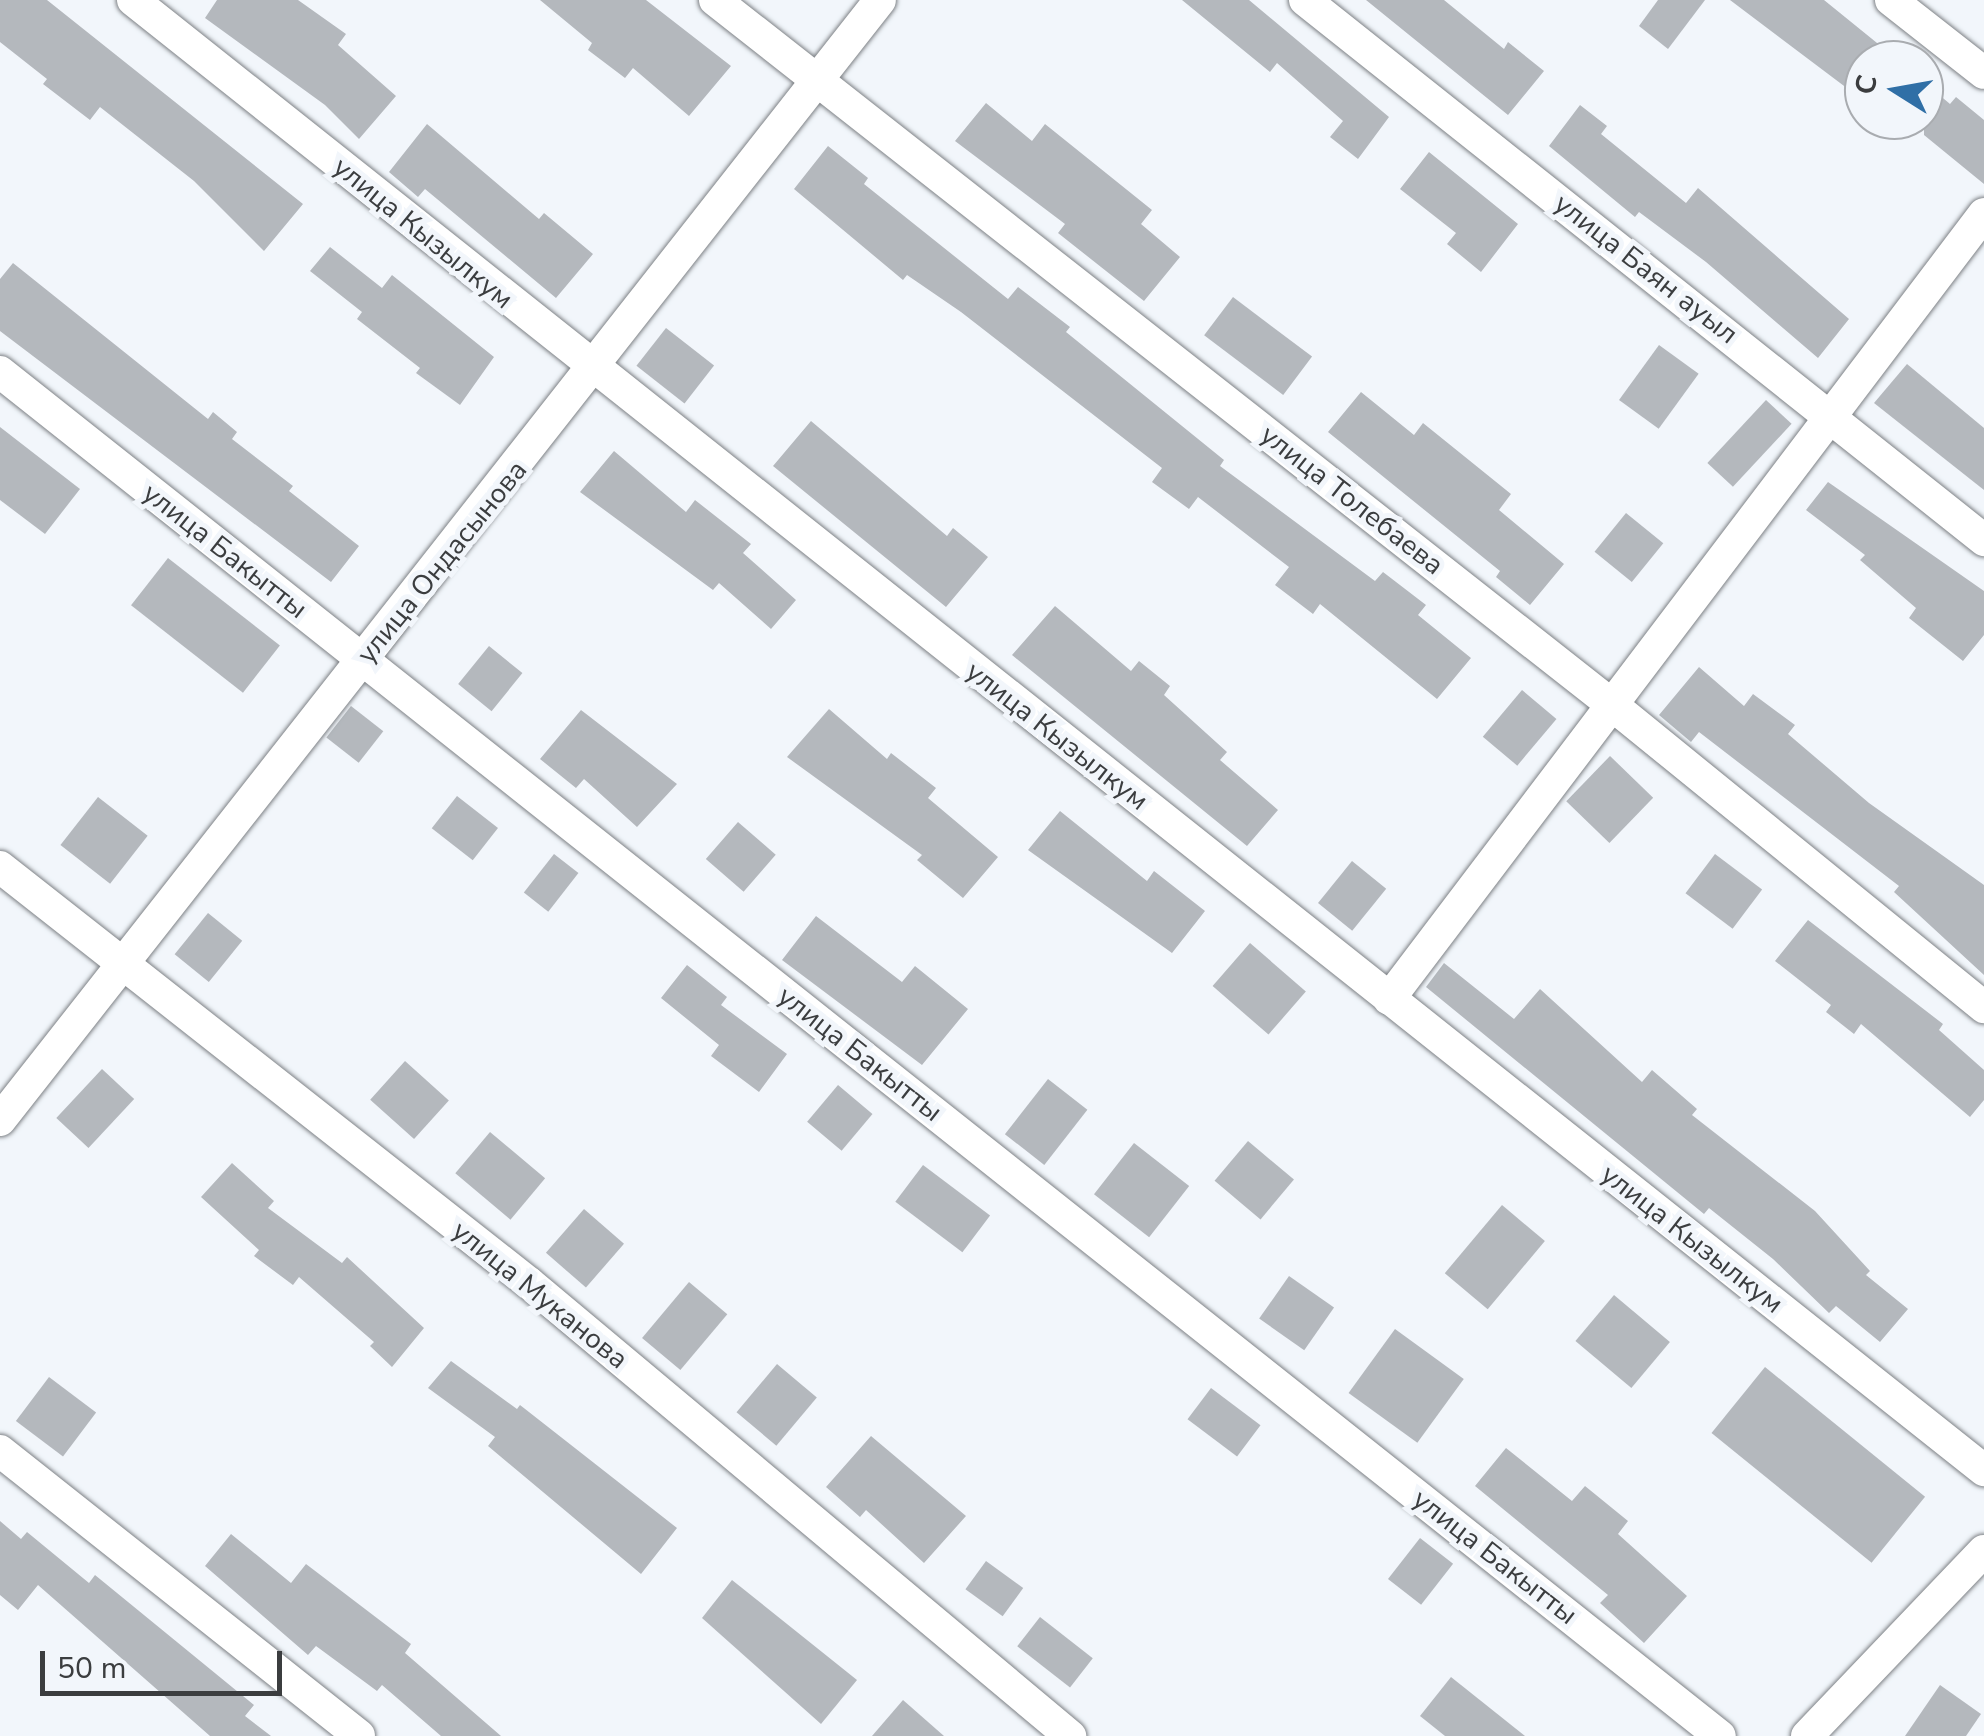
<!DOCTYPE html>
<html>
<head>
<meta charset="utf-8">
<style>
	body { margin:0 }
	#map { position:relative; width:1984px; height:1736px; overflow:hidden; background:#f2f6fb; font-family:"Nunito Sans",sans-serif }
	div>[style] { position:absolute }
	.building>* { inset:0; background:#b4b8bd; transform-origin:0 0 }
	.roads { filter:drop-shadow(0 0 2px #7d8185) drop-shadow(0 0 2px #7d8185) }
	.minor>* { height:32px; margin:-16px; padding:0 16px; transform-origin:16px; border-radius:16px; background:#fff }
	span { translate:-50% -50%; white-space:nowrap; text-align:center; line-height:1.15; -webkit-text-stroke:10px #f2f6fb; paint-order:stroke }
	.street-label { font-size:28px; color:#3b3d3f }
	.north { position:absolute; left:1844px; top:40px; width:100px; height:100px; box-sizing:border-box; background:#f2f6fb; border:2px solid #a9acb0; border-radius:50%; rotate:281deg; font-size:28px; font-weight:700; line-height:40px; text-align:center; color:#3b3d3f }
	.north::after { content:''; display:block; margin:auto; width:35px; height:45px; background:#306fa6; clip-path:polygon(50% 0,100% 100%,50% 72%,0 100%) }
	.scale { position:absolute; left:40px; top:1651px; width:242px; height:45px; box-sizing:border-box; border:5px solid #3b3d3f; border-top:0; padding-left:12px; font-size:30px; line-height:35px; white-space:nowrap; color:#3b3d3f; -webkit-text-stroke:8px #f2f6fb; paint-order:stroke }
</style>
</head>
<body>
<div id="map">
	<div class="building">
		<div style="clip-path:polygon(0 0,47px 0,303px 204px,264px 251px,194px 181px,100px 107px,90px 120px,43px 84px,47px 79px,0 42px)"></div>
		<div style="clip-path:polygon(217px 0,298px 0,346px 34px,338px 45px,396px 96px,359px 139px,325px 105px,205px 18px)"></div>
		<div style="clip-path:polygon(540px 0,646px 0,731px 66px,689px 116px,633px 68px,625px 78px,588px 50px,592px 43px)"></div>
		<div style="clip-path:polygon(1182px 0,1249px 0,1389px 117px,1358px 159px,1330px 137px,1343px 121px,1277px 63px,1270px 72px)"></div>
		<div style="clip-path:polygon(1366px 0,1444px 0,1504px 49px,1508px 42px,1544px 71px,1508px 115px)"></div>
		<div style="clip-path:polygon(1658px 0,1705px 0,1668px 49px,1639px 26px)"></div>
		<div style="clip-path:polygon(1730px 0,1824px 0,1898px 60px,1864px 60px,1864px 101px)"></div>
		<div style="clip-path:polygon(1924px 82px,1950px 104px,1956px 97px,1984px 120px,1984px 184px,1924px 135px)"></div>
		<div style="clip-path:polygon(986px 103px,1032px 141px,1045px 124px,1152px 210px,1141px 224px,1180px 257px,1144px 301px,1058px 233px,1065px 224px,955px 141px)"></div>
		<div style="clip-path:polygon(1580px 105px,1607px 126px,1601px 134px,1686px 203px,1698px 188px,1849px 319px,1818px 358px,1706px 262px,1639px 212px,1635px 217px,1549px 146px)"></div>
		<div style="clip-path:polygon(427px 124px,539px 219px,544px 213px,593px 254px,556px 298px,425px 189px,418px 197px,389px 172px)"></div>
		<div style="clip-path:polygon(828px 146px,868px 178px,864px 184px,1008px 299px,1018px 287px,1070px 327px,1066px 332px,1224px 460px,1220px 466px,1375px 581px,1383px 572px,1426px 605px,1418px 615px,1471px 658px,1437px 699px,1320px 604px,1313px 614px,1275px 585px,1289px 567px,1198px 497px,1189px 509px,1152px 482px,1162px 468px,961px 312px,907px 275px,903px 280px,794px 189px)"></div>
		<div style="clip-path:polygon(1429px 152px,1518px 224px,1481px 272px,1447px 244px,1456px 233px,1400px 189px)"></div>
		<div style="clip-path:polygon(330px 247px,382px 288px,392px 275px,494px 357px,460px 405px,416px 373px,420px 368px,357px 319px,362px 312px,310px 271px)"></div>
		<div style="clip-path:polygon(13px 263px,208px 419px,213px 412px,237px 432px,232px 439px,293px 486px,289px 491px,359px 546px,331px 582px,0 331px,0 279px)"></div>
		<div style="left:1233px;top:297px;width:99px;height:48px;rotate:37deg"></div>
		<div style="left:666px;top:328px;width:61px;height:48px;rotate:38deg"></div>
		<div style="left:1659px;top:345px;width:49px;height:68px;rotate:36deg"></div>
		<div style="clip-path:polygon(1907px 364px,1984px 428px,1984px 490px,1874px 403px)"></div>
		<div style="clip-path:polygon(1361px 392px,1414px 435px,1423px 423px,1511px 494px,1499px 510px,1564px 564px,1530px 605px,1496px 577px,1500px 571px,1328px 432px)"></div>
		<div style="left:1766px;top:400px;width:35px;height:86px;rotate:43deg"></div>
		<div style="clip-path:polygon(811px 421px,947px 536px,953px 528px,988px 557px,946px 607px,773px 466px)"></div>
		<div style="clip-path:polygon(0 427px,80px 489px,45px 534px,0 500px)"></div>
		<div style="clip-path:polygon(614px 451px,686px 512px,695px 500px,751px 544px,743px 553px,796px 600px,771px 629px,719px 583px,713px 590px,580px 492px)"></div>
		<div style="clip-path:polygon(1828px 482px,1984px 591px,1984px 635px,1963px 661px,1909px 618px,1916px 608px,1860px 560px,1865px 555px,1806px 510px)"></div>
		<div style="left:1626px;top:513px;width:48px;height:50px;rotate:39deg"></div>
		<div style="left:168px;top:558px;width:142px;height:60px;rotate:38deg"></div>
		<div style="clip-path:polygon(1055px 606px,1131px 671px,1139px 661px,1170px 686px,1164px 695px,1227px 752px,1220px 760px,1278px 810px,1247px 846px,1012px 655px)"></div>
		<div style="left:489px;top:646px;width:43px;height:49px;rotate:39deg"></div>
		<div style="clip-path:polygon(1699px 667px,1744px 706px,1753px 694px,1795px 725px,1788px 734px,1869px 803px,1984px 885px,1984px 975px,1894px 892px,1899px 886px,1699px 732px,1691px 742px,1659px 715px)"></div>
		<div style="left:1522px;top:690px;width:45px;height:61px;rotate:40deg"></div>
		<div style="left:351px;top:706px;width:41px;height:40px;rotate:38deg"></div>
		<div style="clip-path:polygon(829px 709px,887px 759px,891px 753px,936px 788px,928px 798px,998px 857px,963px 898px,917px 860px,922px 855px,787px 757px)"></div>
		<div style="clip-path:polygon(581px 710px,677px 784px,637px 827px,584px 779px,576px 788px,540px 759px)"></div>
		<div style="left:1610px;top:756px;width:60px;height:63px;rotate:44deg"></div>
		<div style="left:457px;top:796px;width:52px;height:41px;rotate:38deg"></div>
		<div style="left:98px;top:797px;width:63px;height:61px;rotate:38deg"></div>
		<div style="clip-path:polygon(1060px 811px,1147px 881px,1154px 871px,1205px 911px,1172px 953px,1028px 850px)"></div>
		<div style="left:738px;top:822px;width:50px;height:49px;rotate:41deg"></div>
		<div style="left:554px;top:854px;width:31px;height:49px;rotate:38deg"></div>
		<div style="left:1715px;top:854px;width:59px;height:49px;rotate:37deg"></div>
		<div style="left:1352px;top:861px;width:44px;height:54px;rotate:39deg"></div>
		<div style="left:208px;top:913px;width:44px;height:53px;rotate:39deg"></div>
		<div style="clip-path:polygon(816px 916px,902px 982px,915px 966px,968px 1009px,922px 1065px,782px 960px)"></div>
		<div style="clip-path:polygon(1808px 920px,1943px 1024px,1939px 1030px,1984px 1070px,1984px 1100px,1970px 1117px,1861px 1024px,1854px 1034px,1826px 1012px,1831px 1005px,1775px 961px)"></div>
		<div style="left:1250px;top:943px;width:74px;height:57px;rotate:41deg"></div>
		<div style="clip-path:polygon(1444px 963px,1514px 1019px,1540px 989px,1642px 1082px,1652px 1070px,1697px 1109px,1692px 1115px,1815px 1211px,1870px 1271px,1866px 1275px,1908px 1309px,1880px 1342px,1836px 1306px,1829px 1313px,1773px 1259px,1709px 1208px,1704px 1214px,1426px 987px)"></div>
		<div style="clip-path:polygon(687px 965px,727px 997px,721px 1005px,787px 1054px,759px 1092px,711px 1056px,719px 1045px,661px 998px)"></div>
		<div style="left:405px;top:1061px;width:59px;height:52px;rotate:42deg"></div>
		<div style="left:102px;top:1069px;width:44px;height:67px;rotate:43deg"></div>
		<div style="left:1048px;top:1079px;width:50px;height:70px;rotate:38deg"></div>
		<div style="left:838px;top:1085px;width:45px;height:48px;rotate:40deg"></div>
		<div style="left:490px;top:1132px;width:72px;height:54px;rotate:40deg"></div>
		<div style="left:1248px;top:1141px;width:60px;height:52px;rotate:40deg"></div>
		<div style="left:1134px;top:1143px;width:70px;height:65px;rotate:38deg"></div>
		<div style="clip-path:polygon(232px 1163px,274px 1201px,268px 1208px,342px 1263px,347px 1257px,424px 1328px,392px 1367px,370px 1346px,374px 1342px,299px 1277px,293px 1285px,254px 1256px,259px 1250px,201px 1197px)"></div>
		<div style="left:923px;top:1165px;width:84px;height:46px;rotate:37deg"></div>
		<div style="left:1502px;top:1205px;width:56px;height:89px;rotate:40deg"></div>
		<div style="left:584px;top:1209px;width:53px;height:58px;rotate:41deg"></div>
		<div style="left:1289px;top:1276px;width:55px;height:52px;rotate:35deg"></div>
		<div style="left:689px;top:1282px;width:50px;height:73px;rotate:40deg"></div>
		<div style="left:1614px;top:1295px;width:73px;height:60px;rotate:40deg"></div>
		<div style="left:1395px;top:1329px;width:85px;height:79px;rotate:36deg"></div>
		<div style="clip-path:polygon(451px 1361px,517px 1409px,520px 1405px,677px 1528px,641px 1574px,488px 1446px,495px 1437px,428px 1388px)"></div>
		<div style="left:777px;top:1364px;width:52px;height:63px;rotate:40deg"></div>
		<div style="left:1765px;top:1367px;width:206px;height:85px;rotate:39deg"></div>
		<div style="left:49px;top:1377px;width:59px;height:55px;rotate:37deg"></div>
		<div style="left:1211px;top:1388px;width:62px;height:39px;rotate:37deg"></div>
		<div style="clip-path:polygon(871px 1436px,966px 1516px,924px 1563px,866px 1510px,860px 1517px,826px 1487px)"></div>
		<div style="clip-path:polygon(1506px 1448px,1572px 1501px,1585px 1486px,1628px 1521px,1618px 1534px,1687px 1596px,1644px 1643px,1600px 1603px,1608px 1595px,1475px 1486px)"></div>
		<div style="clip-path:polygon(0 1521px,21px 1539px,27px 1532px,89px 1583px,95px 1575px,254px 1705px,245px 1716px,271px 1736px,210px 1736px,38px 1585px,18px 1610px,0 1595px)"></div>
		<div style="clip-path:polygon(231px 1534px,291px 1583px,306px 1564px,411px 1644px,405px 1653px,501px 1736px,441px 1736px,382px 1685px,377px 1691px,316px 1646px,308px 1655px,205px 1566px)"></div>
		<div style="left:1420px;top:1538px;width:42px;height:52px;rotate:38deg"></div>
		<div style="left:986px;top:1561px;width:46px;height:35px;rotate:36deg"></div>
		<div style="clip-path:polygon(732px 1580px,857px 1680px,821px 1724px,702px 1618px)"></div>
		<div style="left:1040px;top:1617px;width:67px;height:37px;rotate:38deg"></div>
		<div style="clip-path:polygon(1451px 1677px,1525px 1736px,1445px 1736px,1420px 1716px)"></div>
		<div style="clip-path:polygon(1940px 1685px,1981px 1714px,1966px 1736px,1905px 1736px)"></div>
		<div style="clip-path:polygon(903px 1700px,944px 1736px,872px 1736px)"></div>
	</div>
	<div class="roads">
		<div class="minor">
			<div style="left:133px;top:0;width:2364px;rotate:38.46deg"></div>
			<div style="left:715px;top:0;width:1139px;rotate:38.16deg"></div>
			<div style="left:1611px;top:704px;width:481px;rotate:39.1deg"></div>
			<div style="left:1305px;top:0;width:868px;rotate:38.49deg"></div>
			<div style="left:1891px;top:0;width:118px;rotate:38.1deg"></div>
			<div style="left:0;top:372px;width:2195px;rotate:38.42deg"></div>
			<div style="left:0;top:867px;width:673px;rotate:38.18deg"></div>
			<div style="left:529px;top:1283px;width:706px;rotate:39.94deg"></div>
			<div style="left:1389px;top:999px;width:985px;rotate:-52.84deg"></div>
			<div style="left:0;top:1120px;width:1424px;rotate:-51.84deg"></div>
			<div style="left:0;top:1451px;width:458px;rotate:38.4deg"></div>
			<div style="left:1807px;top:1736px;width:256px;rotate:-46.3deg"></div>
		</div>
	</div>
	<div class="street-label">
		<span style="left:423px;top:233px;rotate:39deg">улица Кызылкум</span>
		<span style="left:1646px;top:269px;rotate:38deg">улица Баян ауыл</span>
		<span style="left:1352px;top:500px;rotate:38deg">улица Толебаева</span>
		<span style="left:225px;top:551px;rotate:38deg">улица Бакытты</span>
		<span style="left:442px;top:562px;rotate:-51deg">улица Ондасынова</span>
		<span style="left:1057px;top:736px;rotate:38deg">улица Кызылкум</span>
		<span style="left:860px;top:1054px;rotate:38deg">улица Бакытты</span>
		<span style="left:1692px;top:1239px;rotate:38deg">улица Кызылкум</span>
		<span style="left:540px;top:1295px;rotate:39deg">улица Муканова</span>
		<span style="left:1495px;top:1557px;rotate:38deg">улица Бакытты</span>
	</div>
	<div class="north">С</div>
	<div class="scale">50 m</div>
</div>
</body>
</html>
